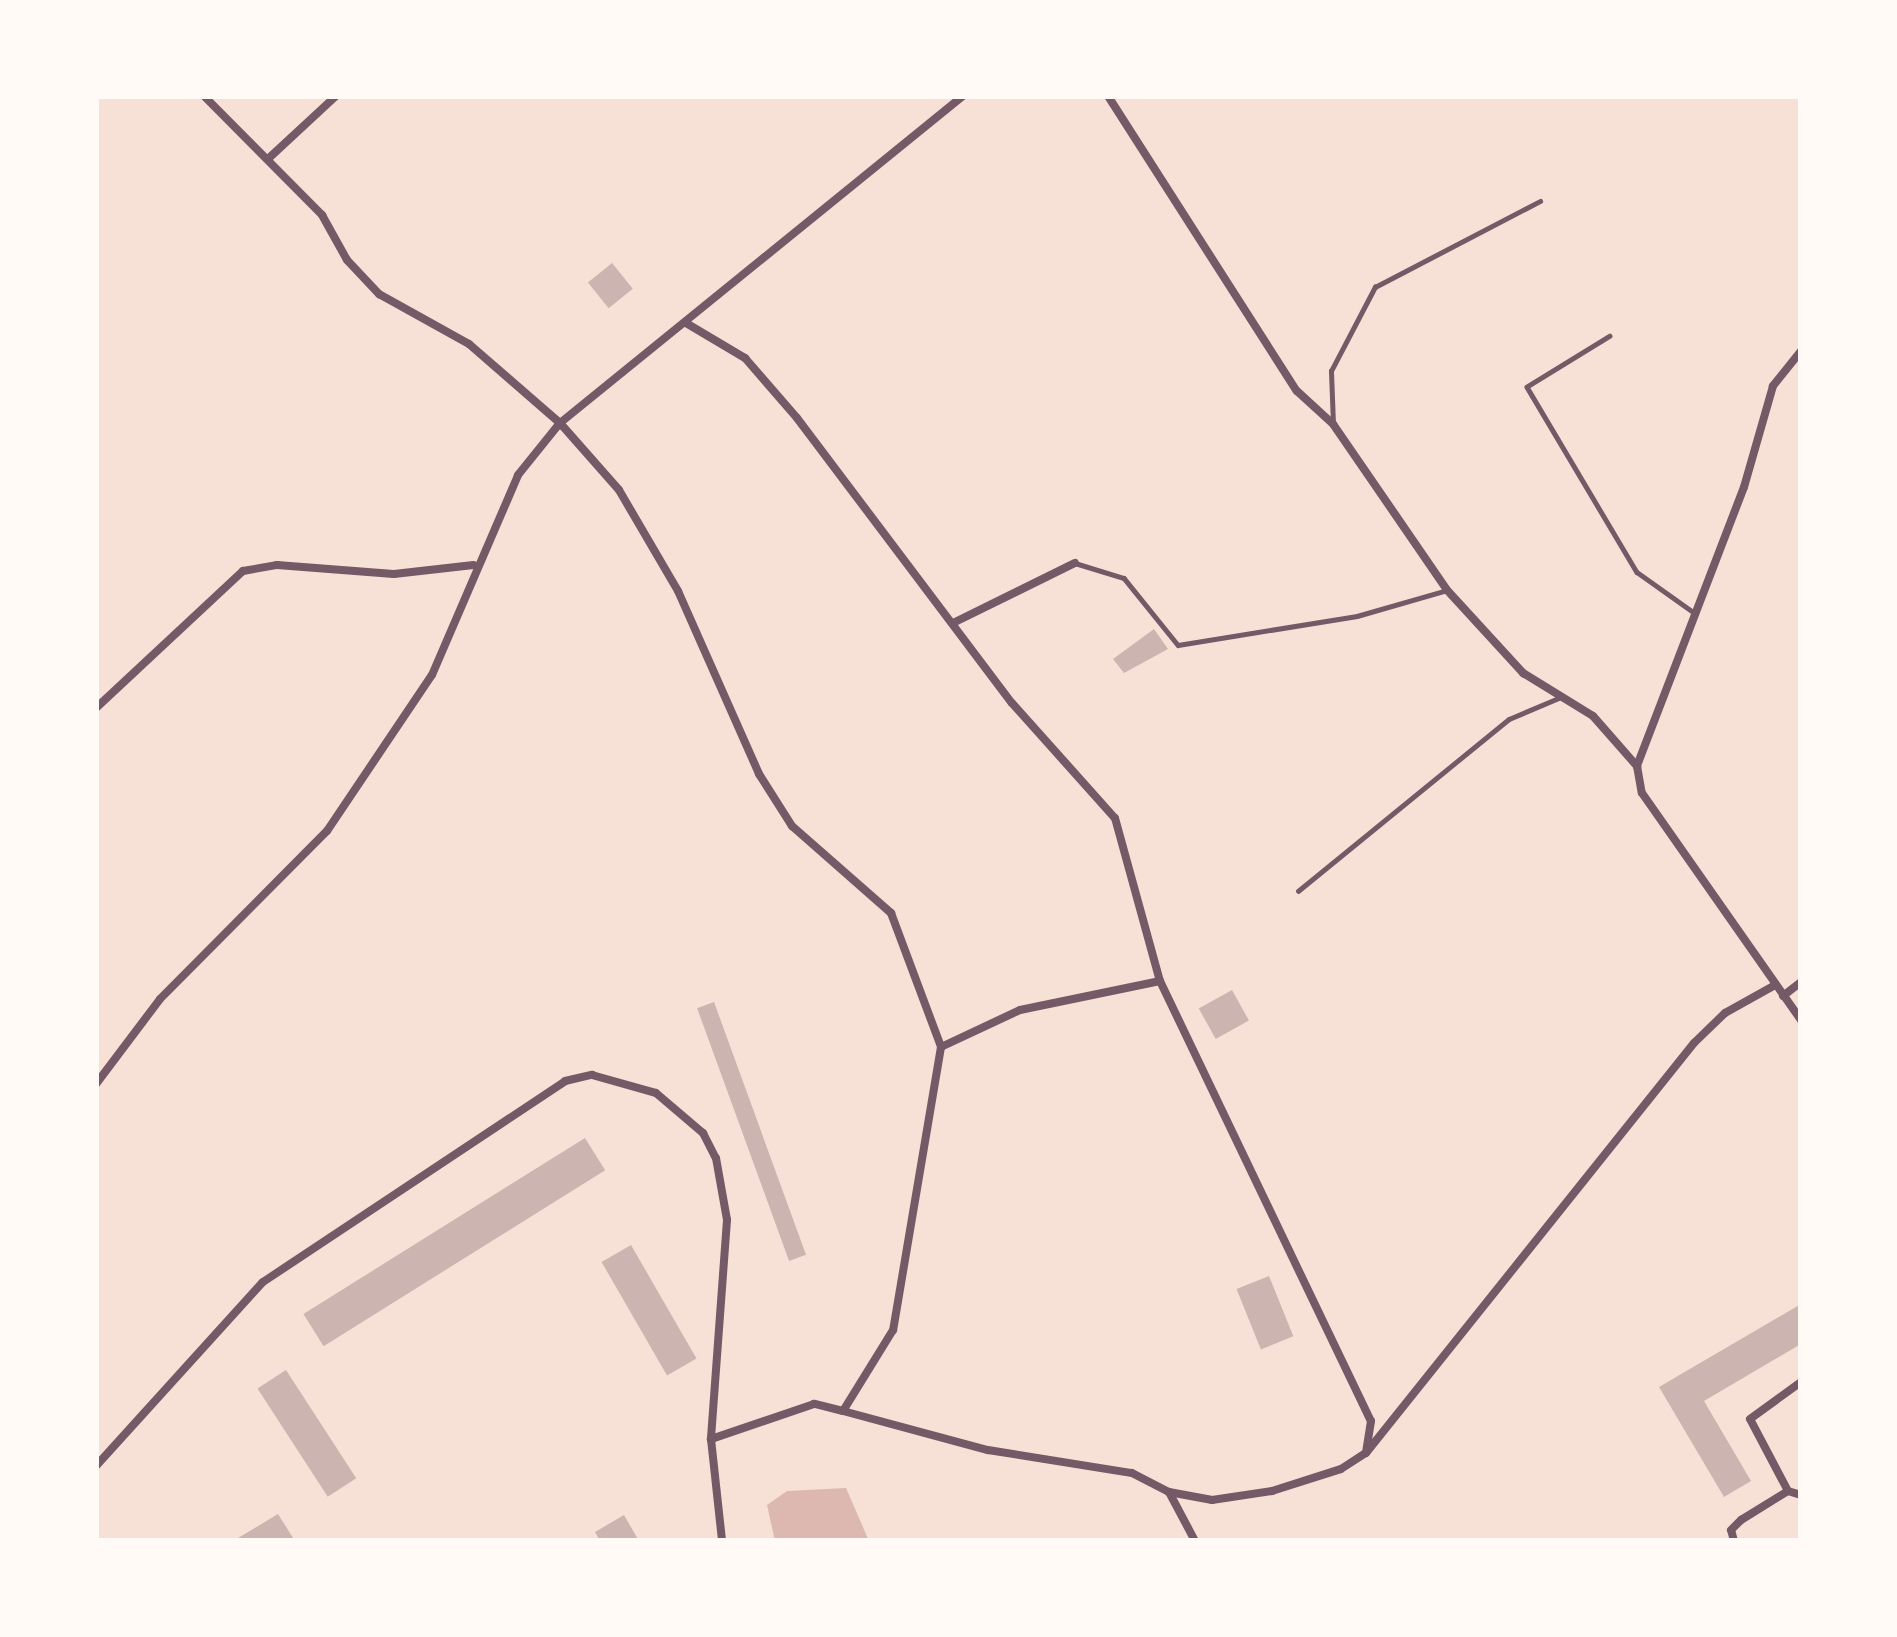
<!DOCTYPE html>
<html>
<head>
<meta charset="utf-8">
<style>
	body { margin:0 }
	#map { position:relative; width:1897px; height:1637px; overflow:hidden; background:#f7e1d7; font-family:Arial,sans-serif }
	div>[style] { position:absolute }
	.water>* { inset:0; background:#dcb8b0 }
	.building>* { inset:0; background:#ccb4b1; transform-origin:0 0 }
	.service>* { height:4.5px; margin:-2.25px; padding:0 2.25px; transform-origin:2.25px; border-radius:2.25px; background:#755966 }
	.minor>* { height:8px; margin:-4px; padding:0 4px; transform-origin:4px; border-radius:4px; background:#755966 }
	span { translate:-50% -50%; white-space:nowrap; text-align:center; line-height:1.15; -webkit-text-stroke:12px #fffaf5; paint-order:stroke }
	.frame { position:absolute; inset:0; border:99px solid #fffaf5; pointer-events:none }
</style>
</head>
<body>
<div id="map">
	<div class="water">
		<div style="clip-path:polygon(846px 1488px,869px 1541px,775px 1541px,767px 1505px,787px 1491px)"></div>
	</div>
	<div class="building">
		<div style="left:612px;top:263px;width:33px;height:31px;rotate:51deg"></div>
		<div style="clip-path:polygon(1154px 629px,1168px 649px,1124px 673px,1113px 659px)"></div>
		<div style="left:1232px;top:990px;width:35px;height:38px;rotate:61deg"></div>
		<div style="left:714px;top:1002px;width:269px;height:18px;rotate:70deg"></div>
		<div style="left:585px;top:1138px;width:38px;height:332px;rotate:58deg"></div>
		<div style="left:631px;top:1245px;width:131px;height:34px;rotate:60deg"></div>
		<div style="left:1269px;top:1276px;width:65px;height:35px;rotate:68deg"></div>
		<div style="clip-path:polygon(1801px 1304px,1801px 1344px,1704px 1401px,1751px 1481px,1724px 1497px,1659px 1387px)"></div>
		<div style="left:286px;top:1370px;width:129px;height:34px;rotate:57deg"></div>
		<div style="clip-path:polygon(278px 1514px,295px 1541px,233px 1541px)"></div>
		<div style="clip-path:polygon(624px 1515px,639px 1541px,600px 1541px,595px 1532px)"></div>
	</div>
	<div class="service">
		<div style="left:1610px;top:336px;width:97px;rotate:148.4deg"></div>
		<div style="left:1527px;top:387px;width:215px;rotate:59.3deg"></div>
		<div style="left:1637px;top:572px;width:72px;rotate:35.4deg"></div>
		<div style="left:1333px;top:424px;width:53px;rotate:-92.2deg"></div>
		<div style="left:1331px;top:371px;width:95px;rotate:-62.4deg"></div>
		<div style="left:1375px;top:287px;width:186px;rotate:-27.5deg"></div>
		<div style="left:1075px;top:563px;width:51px;rotate:17deg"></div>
		<div style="left:1124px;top:578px;width:86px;rotate:51.1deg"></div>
		<div style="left:1178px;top:645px;width:181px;rotate:-9.2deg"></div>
		<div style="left:1357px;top:616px;width:94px;rotate:-16.1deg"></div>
		<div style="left:1298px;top:891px;width:272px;rotate:-39.2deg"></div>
		<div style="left:1509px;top:719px;width:56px;rotate:-22.9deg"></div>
	</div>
	<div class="minor">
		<div style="left:204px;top:96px;width:168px;rotate:45.2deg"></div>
		<div style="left:322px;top:215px;width:51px;rotate:60.9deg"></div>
		<div style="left:347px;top:260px;width:47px;rotate:46.7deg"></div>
		<div style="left:379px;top:294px;width:103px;rotate:29.1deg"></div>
		<div style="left:469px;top:344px;width:121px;rotate:41deg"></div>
		<div style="left:560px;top:423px;width:89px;rotate:48.6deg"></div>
		<div style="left:619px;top:490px;width:117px;rotate:59.7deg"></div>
		<div style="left:678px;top:591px;width:200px;rotate:66.1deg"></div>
		<div style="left:759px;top:774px;width:62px;rotate:57.6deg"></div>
		<div style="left:792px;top:826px;width:132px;rotate:41.3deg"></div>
		<div style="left:891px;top:913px;width:143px;rotate:69.5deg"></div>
		<div style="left:941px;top:1047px;width:287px;rotate:99.6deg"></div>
		<div style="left:893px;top:1330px;width:95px;rotate:121.7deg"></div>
		<div style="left:843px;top:1411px;width:30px;rotate:-166deg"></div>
		<div style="left:814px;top:1404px;width:109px;rotate:161.2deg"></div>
		<div style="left:1108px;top:96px;width:350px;rotate:57.4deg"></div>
		<div style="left:1297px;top:391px;width:49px;rotate:42.5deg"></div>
		<div style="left:1333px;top:424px;width:201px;rotate:55.5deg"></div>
		<div style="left:1447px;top:590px;width:113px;rotate:47.5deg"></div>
		<div style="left:1523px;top:673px;width:82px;rotate:31.6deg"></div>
		<div style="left:1593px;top:716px;width:67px;rotate:48.7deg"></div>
		<div style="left:269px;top:158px;width:91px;rotate:-42.8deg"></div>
		<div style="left:686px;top:323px;width:69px;rotate:30.7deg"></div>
		<div style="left:745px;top:358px;width:79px;rotate:49.1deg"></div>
		<div style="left:797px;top:418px;width:357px;rotate:53deg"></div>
		<div style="left:1012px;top:703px;width:154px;rotate:48.2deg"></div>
		<div style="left:1115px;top:818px;width:169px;rotate:74.6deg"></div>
		<div style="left:1160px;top:981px;width:488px;rotate:64.4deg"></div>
		<div style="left:1371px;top:1421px;width:32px;rotate:99deg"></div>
		<div style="left:1801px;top:351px;width:45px;rotate:128.7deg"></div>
		<div style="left:1773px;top:386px;width:105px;rotate:106deg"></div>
		<div style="left:1744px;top:487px;width:299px;rotate:111deg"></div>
		<div style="left:1637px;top:766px;width:27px;rotate:80deg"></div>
		<div style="left:1642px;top:793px;width:277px;rotate:55deg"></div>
		<div style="left:953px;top:623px;width:136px;rotate:-26.2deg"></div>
		<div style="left:96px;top:708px;width:201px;rotate:-43deg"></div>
		<div style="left:243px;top:571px;width:35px;rotate:-10deg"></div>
		<div style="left:277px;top:565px;width:117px;rotate:4.4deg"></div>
		<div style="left:394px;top:574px;width:80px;rotate:-6.5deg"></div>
		<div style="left:1783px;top:996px;width:23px;rotate:-38deg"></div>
		<div style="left:941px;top:1047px;width:87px;rotate:-25.1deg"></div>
		<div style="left:1020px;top:1010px;width:143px;rotate:-11.7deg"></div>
		<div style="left:96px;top:1084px;width:106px;rotate:-53deg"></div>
		<div style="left:160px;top:999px;width:237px;rotate:-45.2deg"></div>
		<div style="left:327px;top:831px;width:188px;rotate:-56.1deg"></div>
		<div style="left:432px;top:675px;width:218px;rotate:-66.7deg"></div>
		<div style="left:518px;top:475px;width:67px;rotate:-51.1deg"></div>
		<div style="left:560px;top:423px;width:519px;rotate:-39.06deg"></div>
		<div style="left:843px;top:1411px;width:150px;rotate:15.1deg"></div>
		<div style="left:988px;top:1450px;width:146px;rotate:9.1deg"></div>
		<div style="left:1132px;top:1473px;width:42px;rotate:27.2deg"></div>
		<div style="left:1169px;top:1492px;width:44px;rotate:10.5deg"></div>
		<div style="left:1212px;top:1500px;width:61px;rotate:-8.5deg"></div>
		<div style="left:1272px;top:1491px;width:72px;rotate:-17.7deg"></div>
		<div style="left:1341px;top:1469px;width:30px;rotate:-33deg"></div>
		<div style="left:1366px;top:1453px;width:525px;rotate:-51.34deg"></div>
		<div style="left:1694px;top:1043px;width:43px;rotate:-44.1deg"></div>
		<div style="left:1725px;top:1013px;width:57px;rotate:-29.2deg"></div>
		<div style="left:96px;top:1466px;width:248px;rotate:-47.8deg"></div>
		<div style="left:263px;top:1282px;width:363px;rotate:-33.6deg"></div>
		<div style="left:565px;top:1081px;width:28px;rotate:-13deg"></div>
		<div style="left:592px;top:1075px;width:66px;rotate:15.7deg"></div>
		<div style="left:656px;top:1093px;width:62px;rotate:40.4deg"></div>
		<div style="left:703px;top:1133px;width:28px;rotate:63deg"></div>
		<div style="left:716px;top:1158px;width:63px;rotate:79.9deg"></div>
		<div style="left:727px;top:1220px;width:220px;rotate:94.2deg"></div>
		<div style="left:711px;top:1439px;width:103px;rotate:83.8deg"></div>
		<div style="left:1788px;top:1491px;width:81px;rotate:-117.8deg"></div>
		<div style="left:1750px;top:1419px;width:63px;rotate:-36deg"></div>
		<div style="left:1169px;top:1492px;width:55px;rotate:62deg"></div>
		<div style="left:1734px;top:1541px;width:11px;rotate:-105deg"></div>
		<div style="left:1731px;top:1530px;width:14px;rotate:-45deg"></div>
		<div style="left:1741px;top:1520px;width:55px;rotate:-31.7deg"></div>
		<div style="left:1788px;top:1491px;width:14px;rotate:17deg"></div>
	</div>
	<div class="frame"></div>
</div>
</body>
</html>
